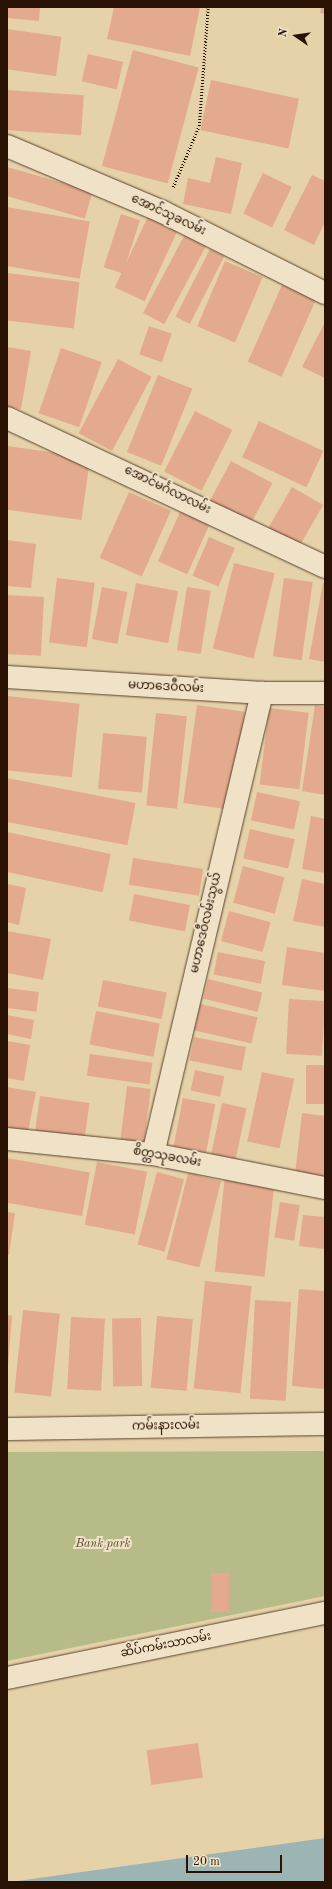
<!DOCTYPE html>
<html>
<head>
<meta charset="utf-8">
<style>
	body { margin:0 }
	#map { position:relative; width:332px; height:1889px; overflow:hidden; background:#e6d2a9; font-family:"Old Standard TT","Noto Sans Myanmar",serif }
	div>[style] { position:absolute }
	.green>* { inset:0; background:#b6bb87 }
	.water>* { inset:0; background:#9cb4b4 }
	.building>* { inset:0; background:#e3aa8e; transform-origin:0 0 }
	.path>* { height:2.5px; margin-top:-1.25px; transform-origin:0; background:repeating-linear-gradient(90deg,#291104 0 1px,transparent 0 3px) }
	.roads { filter:drop-shadow(0 0 1px #58412d) drop-shadow(0 0 1px #58412d) }
	.minor>* { height:22px; margin:-11px; padding:0 11px; transform-origin:11px; border-radius:11px; background:#efe2c7 }
	span { translate:-50% -50%; white-space:nowrap; text-align:center; line-height:1.15; -webkit-text-stroke:4px #efe2c7; paint-order:stroke }
	.street-label { font-size:12px; color:#291104 }
	.park-label { font-size:12px; color:#5a4c32; font-style:italic }
	.frame { position:absolute; inset:0; border:8px solid #291104; pointer-events:none }
	.north { position:absolute; left:276px; top:16px; width:40px; height:40px; -webkit-text-stroke:3px #efe2c7; paint-order:stroke; rotate:283deg; font-size:11px; font-weight:700; line-height:16px; text-align:center; color:#291104 }
	.north::after { content:''; display:block; margin:auto; width:14px; height:18px; background:#291104; clip-path:polygon(50% 0,100% 100%,50% 72%,0 100%) }
	.scale { position:absolute; left:186px; top:1855px; width:96px; height:18px; box-sizing:border-box; border:2px solid #291104; border-top:0; padding-left:5px; font-size:12px; line-height:14px; white-space:nowrap; color:#291104; -webkit-text-stroke:3px #efe2c7; paint-order:stroke }
</style>
</head>
<body>
<div id="map">
	<div class="green">
		<div style="clip-path:polygon(325px 1451px,325px 1596px,7px 1661px,7px 1452px)"></div>
	</div>
	<div class="water">
		<div style="clip-path:polygon(325px 1838px,325px 1882px,10px 1882px)"></div>
	</div>
	<div class="building">
		<div style="clip-path:polygon(7px 7px,40px 7px,39px 21px,7px 18px)"></div>
		<div style="clip-path:polygon(114px 7px,200px 7px,190px 56px,107px 39px)"></div>
		<div style="clip-path:polygon(321px 7px,325px 7px,325px 14px,320px 13px)"></div>
		<div style="left:7px;top:29px;width:55px;height:40px;rotate:8deg"></div>
		<div style="left:133px;top:50px;width:68px;height:120px;rotate:15deg"></div>
		<div style="left:88px;top:54px;width:36px;height:28px;rotate:13deg"></div>
		<div style="left:211px;top:80px;width:90px;height:51px;rotate:12deg"></div>
		<div style="left:7px;top:90px;width:77px;height:40px;rotate:4deg"></div>
		<div style="clip-path:polygon(216px 157px,242px 163px,231px 214px,183px 204px,188px 178px,210px 183px)"></div>
		<div style="left:7px;top:167px;width:89px;height:28px;rotate:16deg"></div>
		<div style="left:263px;top:173px;width:32px;height:45px;rotate:26deg"></div>
		<div style="clip-path:polygon(312px 175px,325px 181px,325px 222px,314px 245px,284px 230px)"></div>
		<div style="left:7px;top:207px;width:84px;height:58px;rotate:10deg"></div>
		<div style="left:121px;top:214px;width:20px;height:56px;rotate:18deg"></div>
		<div style="left:149px;top:214px;width:33px;height:81px;rotate:25deg"></div>
		<div style="left:191px;top:223px;width:24px;height:102px;rotate:28deg"></div>
		<div style="left:210px;top:249px;width:16px;height:76px;rotate:27deg"></div>
		<div style="left:225px;top:261px;width:41px;height:71px;rotate:23deg"></div>
		<div style="left:7px;top:273px;width:73px;height:47px;rotate:7deg"></div>
		<div style="left:282px;top:285px;width:37px;height:84px;rotate:24deg"></div>
		<div style="clip-path:polygon(325px 322px,325px 378px,302px 367px)"></div>
		<div style="left:149px;top:326px;width:24px;height:30px;rotate:19deg"></div>
		<div style="clip-path:polygon(7px 347px,31px 351px,21px 409px,7px 407px)"></div>
		<div style="left:61px;top:348px;width:43px;height:69px;rotate:19deg"></div>
		<div style="left:118px;top:359px;width:38px;height:84px;rotate:28deg"></div>
		<div style="left:158px;top:375px;width:37px;height:83px;rotate:22deg"></div>
		<div style="left:195px;top:411px;width:42px;height:68px;rotate:27deg"></div>
		<div style="left:259px;top:421px;width:71px;height:40px;rotate:25deg"></div>
		<div style="left:7px;top:446px;width:84px;height:63px;rotate:8deg"></div>
		<div style="left:231px;top:461px;width:47px;height:52px;rotate:28deg"></div>
		<div style="left:292px;top:487px;width:36px;height:56px;rotate:30deg"></div>
		<div style="left:129px;top:492px;width:46px;height:72px;rotate:24deg"></div>
		<div style="left:180px;top:512px;width:32px;height:54px;rotate:24deg"></div>
		<div style="left:209px;top:537px;width:28px;height:42px;rotate:23deg"></div>
		<div style="clip-path:polygon(7px 540px,36px 544px,31px 588px,7px 586px)"></div>
		<div style="left:234px;top:563px;width:42px;height:88px;rotate:14deg"></div>
		<div style="left:57px;top:578px;width:38px;height:65px;rotate:7deg"></div>
		<div style="left:284px;top:578px;width:29px;height:79px;rotate:8deg"></div>
		<div style="left:136px;top:583px;width:43px;height:53px;rotate:11deg"></div>
		<div style="clip-path:polygon(323px 583px,325px 583px,325px 662px,309px 659px)"></div>
		<div style="left:102px;top:587px;width:26px;height:53px;rotate:11deg"></div>
		<div style="left:187px;top:587px;width:24px;height:64px;rotate:9deg"></div>
		<div style="left:7px;top:595px;width:37px;height:59px;rotate:3deg"></div>
		<div style="left:7px;top:696px;width:73px;height:74px;rotate:6deg"></div>
		<div style="left:197px;top:705px;width:48px;height:99px;rotate:8deg"></div>
		<div style="clip-path:polygon(315px 705px,325px 707px,325px 795px,302px 791px)"></div>
		<div style="left:269px;top:708px;width:40px;height:77px;rotate:7deg"></div>
		<div style="left:156px;top:713px;width:31px;height:93px;rotate:6deg"></div>
		<div style="left:103px;top:733px;width:44px;height:56px;rotate:5deg"></div>
		<div style="left:7px;top:778px;width:131px;height:43px;rotate:11deg"></div>
		<div style="left:257px;top:792px;width:44px;height:29px;rotate:12deg"></div>
		<div style="clip-path:polygon(311px 816px,325px 819px,325px 873px,302px 869px)"></div>
		<div style="left:250px;top:829px;width:46px;height:30px;rotate:13deg"></div>
		<div style="left:7px;top:832px;width:106px;height:39px;rotate:12deg"></div>
		<div style="left:133px;top:858px;width:71px;height:27px;rotate:9deg"></div>
		<div style="left:243px;top:866px;width:43px;height:38px;rotate:15deg"></div>
		<div style="clip-path:polygon(302px 879px,325px 884px,325px 927px,293px 921px)"></div>
		<div style="clip-path:polygon(7px 884px,26px 888px,19px 925px,7px 922px)"></div>
		<div style="left:134px;top:894px;width:57px;height:27px;rotate:11deg"></div>
		<div style="left:229px;top:911px;width:43px;height:31px;rotate:15deg"></div>
		<div style="clip-path:polygon(7px 931px,51px 939px,43px 980px,7px 973px)"></div>
		<div style="clip-path:polygon(287px 947px,325px 953px,325px 991px,282px 985px)"></div>
		<div style="left:218px;top:952px;width:48px;height:23px;rotate:11deg"></div>
		<div style="left:208px;top:979px;width:56px;height:20px;rotate:14deg"></div>
		<div style="left:103px;top:980px;width:65px;height:27px;rotate:11deg"></div>
		<div style="left:7px;top:988px;width:32px;height:20px;rotate:7deg"></div>
		<div style="left:289px;top:999px;width:36px;height:55px;rotate:3deg"></div>
		<div style="left:200px;top:1004px;width:59px;height:27px;rotate:13deg"></div>
		<div style="left:96px;top:1011px;width:65px;height:34px;rotate:11deg"></div>
		<div style="clip-path:polygon(7px 1015px,34px 1020px,31px 1039px,7px 1034px)"></div>
		<div style="left:194px;top:1037px;width:53px;height:24px;rotate:11deg"></div>
		<div style="clip-path:polygon(7px 1041px,30px 1045px,24px 1081px,7px 1078px)"></div>
		<div style="left:90px;top:1054px;width:63px;height:22px;rotate:8deg"></div>
		<div style="left:325px;top:1065px;width:39px;height:19px;rotate:90deg"></div>
		<div style="left:195px;top:1070px;width:30px;height:21px;rotate:12deg"></div>
		<div style="left:262px;top:1072px;width:33px;height:71px;rotate:12deg"></div>
		<div style="left:127px;top:1086px;width:24px;height:58px;rotate:7deg"></div>
		<div style="clip-path:polygon(7px 1087px,36px 1092px,28px 1131px,7px 1127px)"></div>
		<div style="left:40px;top:1096px;width:50px;height:36px;rotate:8deg"></div>
		<div style="left:183px;top:1098px;width:33px;height:49px;rotate:11deg"></div>
		<div style="left:222px;top:1103px;width:25px;height:55px;rotate:12deg"></div>
		<div style="clip-path:polygon(302px 1113px,325px 1116px,325px 1178px,295px 1175px)"></div>
		<div style="left:7px;top:1158px;width:84px;height:44px;rotate:10deg"></div>
		<div style="left:97px;top:1162px;width:51px;height:64px;rotate:11deg"></div>
		<div style="left:157px;top:1172px;width:28px;height:75px;rotate:15deg"></div>
		<div style="left:188px;top:1173px;width:34px;height:89px;rotate:14deg"></div>
		<div style="left:225px;top:1175px;width:50px;height:97px;rotate:6deg"></div>
		<div style="left:280px;top:1202px;width:20px;height:36px;rotate:9deg"></div>
		<div style="clip-path:polygon(7px 1212px,15px 1213px,9px 1255px,7px 1255px)"></div>
		<div style="clip-path:polygon(303px 1215px,325px 1217px,325px 1249px,299px 1246px)"></div>
		<div style="left:205px;top:1281px;width:47px;height:108px;rotate:6deg"></div>
		<div style="clip-path:polygon(299px 1289px,325px 1291px,325px 1389px,292px 1386px)"></div>
		<div style="left:255px;top:1300px;width:36px;height:99px;rotate:3deg"></div>
		<div style="left:23px;top:1310px;width:37px;height:83px;rotate:6deg"></div>
		<div style="clip-path:polygon(7px 1315px,12px 1316px,8px 1366px,7px 1366px)"></div>
		<div style="left:157px;top:1316px;width:36px;height:72px;rotate:5deg"></div>
		<div style="left:71px;top:1317px;width:34px;height:72px;rotate:3deg"></div>
		<div style="left:141px;top:1318px;width:68px;height:29px;rotate:89deg"></div>
		<div style="left:211px;top:1573px;width:18px;height:39px"></div>
		<div style="left:198px;top:1743px;width:35px;height:52px;rotate:82deg"></div>
	</div>
	<div class="path">
		<div style="left:173px;top:187px;width:66px;rotate:-66.9deg"></div>
		<div style="left:199px;top:126px;width:119px;rotate:-85.7deg"></div>
	</div>
	<div class="roads">
		<div class="minor">
			<div style="left:7px;top:146px;width:169px;rotate:22.9deg"></div>
			<div style="left:163px;top:212px;width:181px;rotate:26.6deg"></div>
			<div style="left:7px;top:418px;width:351px;rotate:25.1deg"></div>
			<div style="left:7px;top:677px;width:256px;rotate:3.6deg"></div>
			<div style="left:262px;top:693px;width:63px"></div>
			<div style="left:7px;top:1139px;width:147px;rotate:5.9deg"></div>
			<div style="left:153px;top:1154px;width:175px;rotate:11.2deg"></div>
			<div style="left:153px;top:1154px;width:474px;rotate:-76.7deg"></div>
			<div style="left:7px;top:1429px;width:318px;rotate:-0.9deg"></div>
			<div style="left:7px;top:1678px;width:325px;rotate:-11.6deg"></div>
		</div>
	</div>
	<div class="street-label">
		<span style="left:168px;top:216px;rotate:25deg">အောင်သုခလမ်း</span>
		<span style="left:167px;top:491px;rotate:26deg">အောင်မင်္ဂလာလမ်း</span>
		<span style="left:166px;top:688px;rotate:3deg">မဟာဒေဝီလမ်း</span>
		<span style="left:207px;top:923px;rotate:-77deg">မဟာဒေဝီလမ်းသွယ်</span>
		<span style="left:167px;top:1158px;rotate:10deg">စိတ္တသုခလမ်း</span>
		<span style="left:166px;top:1427px;rotate:-1deg">ကမ်းနားလမ်း</span>
		<span style="left:166px;top:1646px;rotate:-11deg">ဆိပ်ကမ်းသာလမ်း</span>
	</div>
	<div class="park-label">
		<span style="left:103px;top:1545px">Bank park</span>
	</div>
	<div class="frame"></div>
	<div class="north">N</div>
	<div class="scale">20 m</div>
</div>
</body>
</html>
